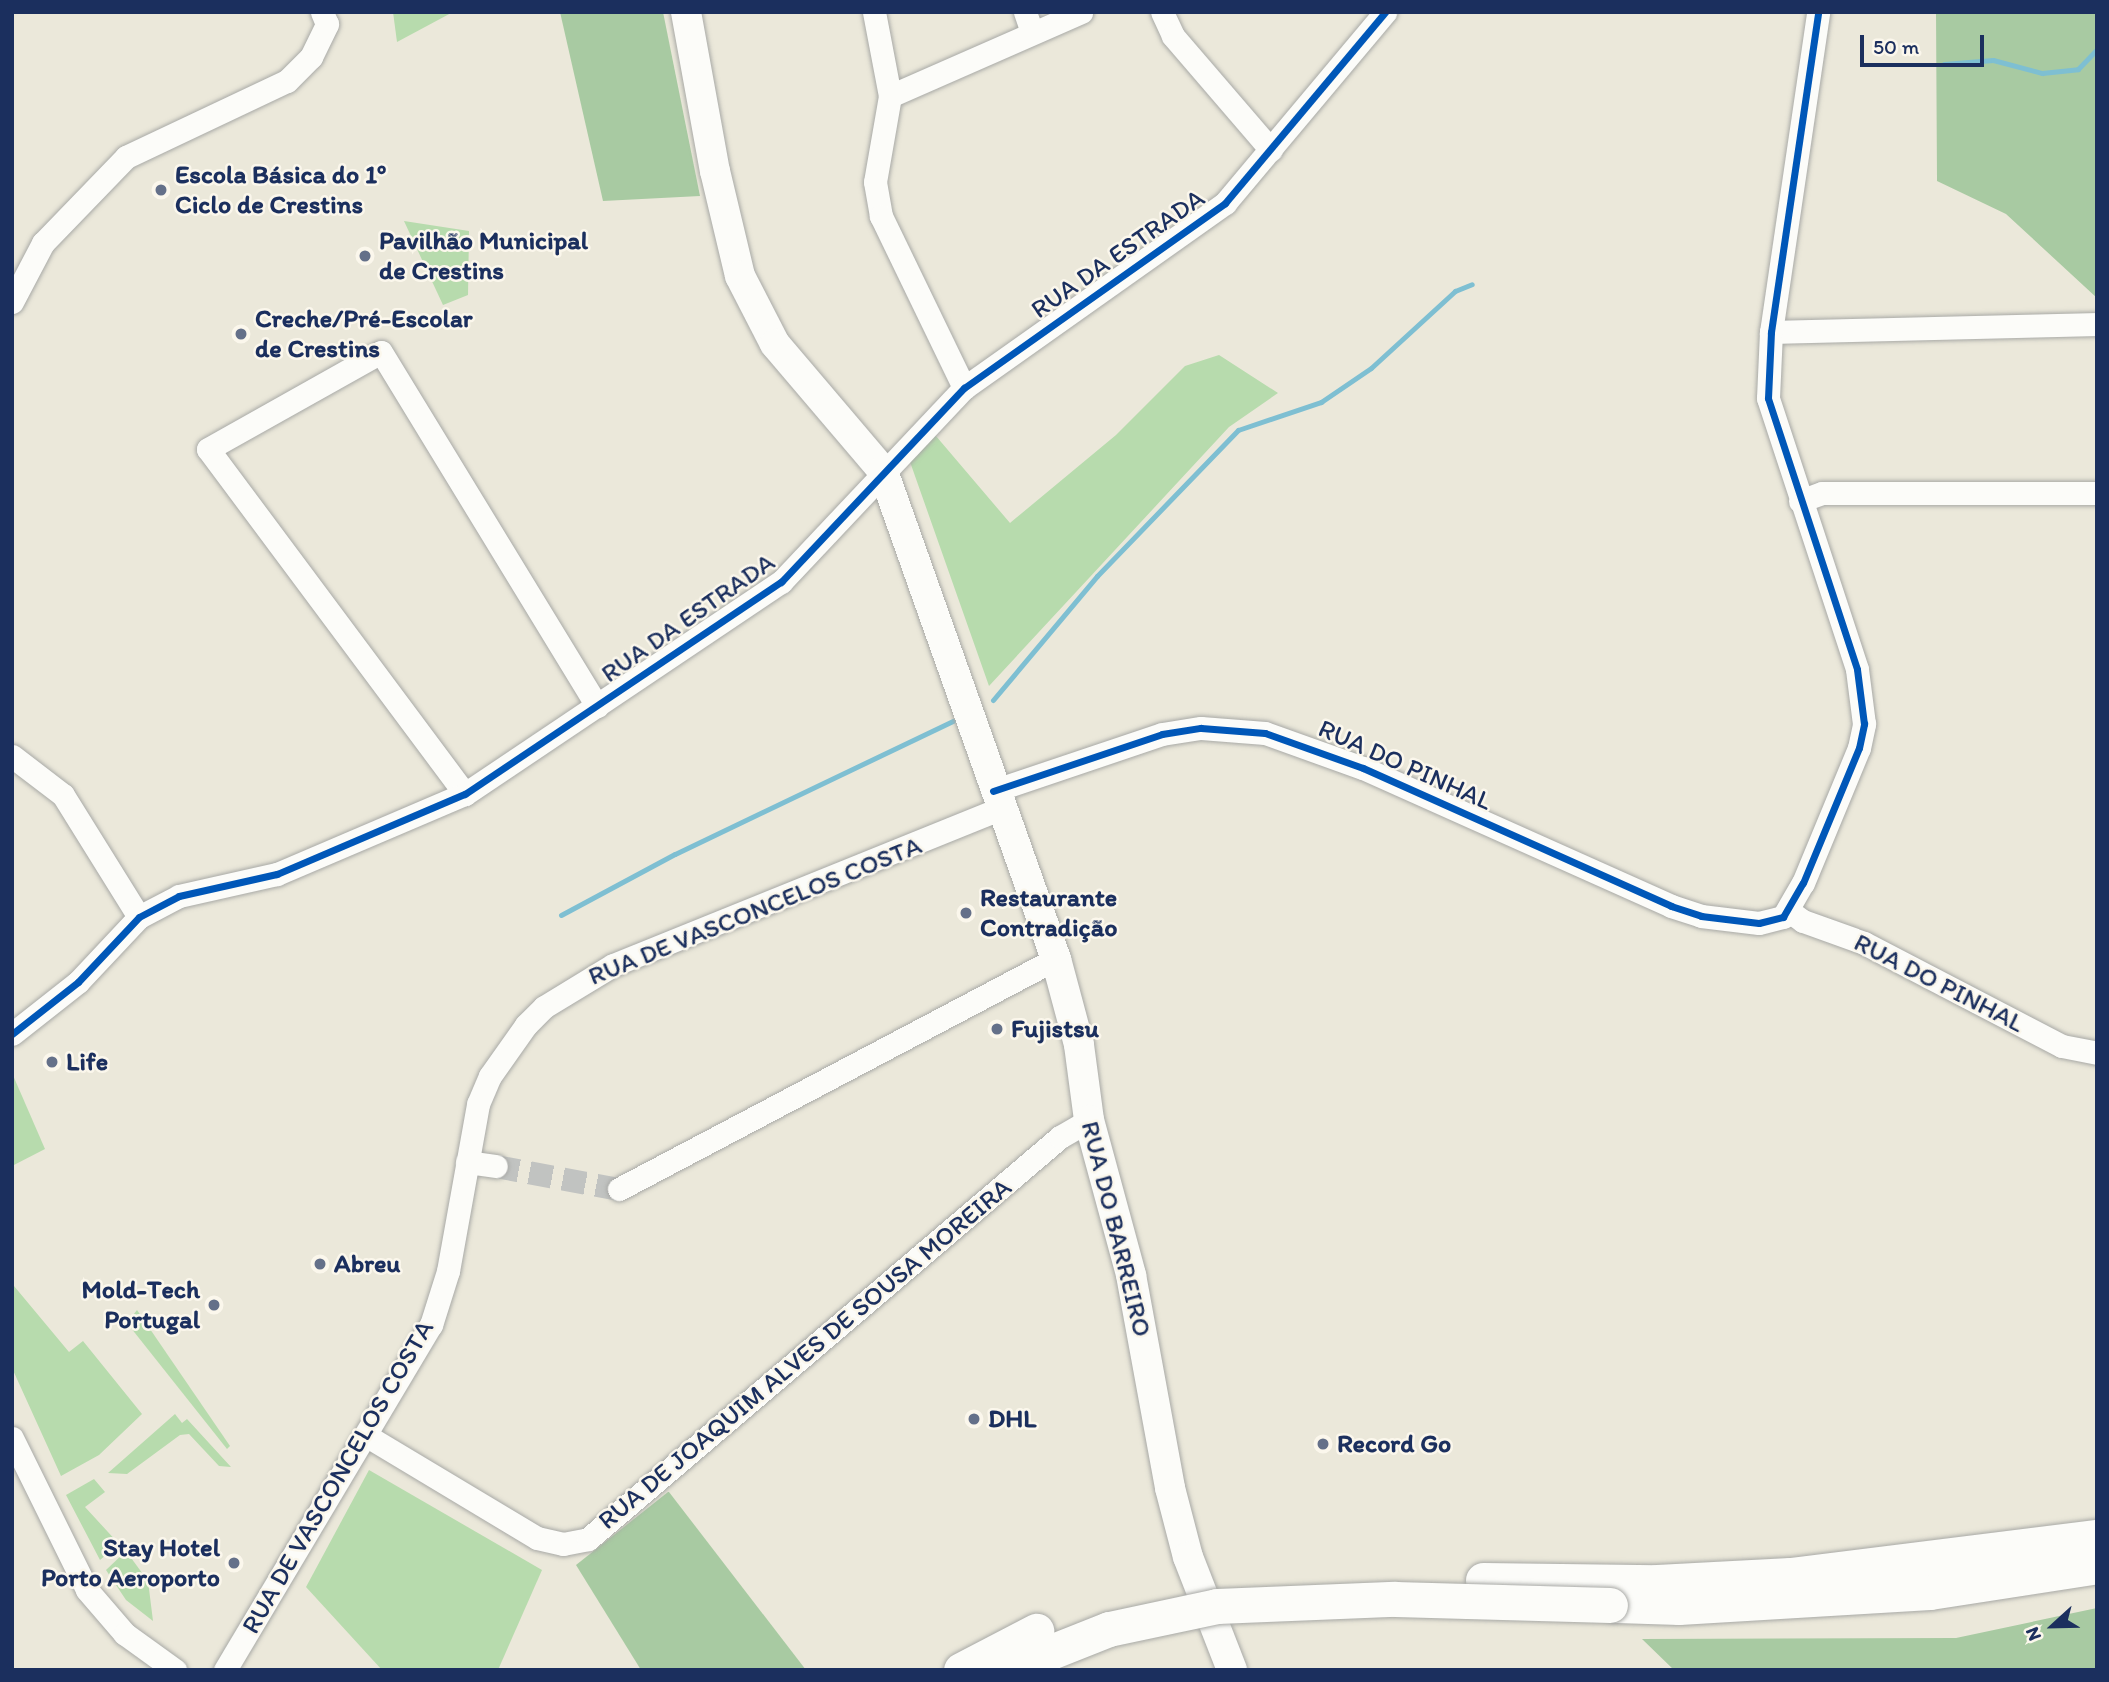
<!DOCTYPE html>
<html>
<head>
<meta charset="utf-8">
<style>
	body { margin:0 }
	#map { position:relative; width:2109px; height:1682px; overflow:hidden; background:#ebe8da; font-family:Itim,sans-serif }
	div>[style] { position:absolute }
	.green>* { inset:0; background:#b7dbad }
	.forest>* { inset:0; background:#a8caa2 }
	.stream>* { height:5px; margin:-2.5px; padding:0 2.5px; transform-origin:2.5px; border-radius:2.5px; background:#7ebfd2 }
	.minor-tunnel>* { height:23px; margin-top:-11.5px; transform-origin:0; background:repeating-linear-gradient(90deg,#c1c3c1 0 23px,transparent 0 34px) }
	.roads { filter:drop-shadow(0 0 2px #a8a9a6) drop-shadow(0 0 2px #a8a9a6) }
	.minor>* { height:23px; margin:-11.5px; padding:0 11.5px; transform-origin:11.5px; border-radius:11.5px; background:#fcfcf9 }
	.major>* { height:30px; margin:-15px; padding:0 15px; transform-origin:15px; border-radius:15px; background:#fcfcf9 }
	.highway>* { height:35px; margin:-17.5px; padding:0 17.5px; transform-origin:17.5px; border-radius:17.5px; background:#fcfcf9 }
	.bridges { filter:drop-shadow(0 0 2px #a8a9a6) drop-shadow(0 0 2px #a8a9a6) }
	.highway-bridge>* { height:35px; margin:-17.5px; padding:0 17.5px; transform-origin:17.5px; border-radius:17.5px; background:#fcfcf9 }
	.cycleway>* { height:7px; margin:-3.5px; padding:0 3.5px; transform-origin:3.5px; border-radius:3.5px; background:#0057b8 }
	.dots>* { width:19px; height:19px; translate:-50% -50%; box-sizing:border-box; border:4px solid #fbf7ec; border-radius:50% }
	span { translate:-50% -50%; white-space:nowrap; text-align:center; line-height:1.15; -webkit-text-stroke:5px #fbf7ec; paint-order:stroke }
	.poi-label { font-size:26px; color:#1b2f5e; font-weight:700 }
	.left { translate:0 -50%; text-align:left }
	.right { translate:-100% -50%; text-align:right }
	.street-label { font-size:26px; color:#1b2f5e }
	.frame { position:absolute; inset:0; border:14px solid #1b2f5e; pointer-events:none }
	.north { position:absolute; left:2018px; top:1591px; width:70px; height:70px; -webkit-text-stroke:5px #fbf7ec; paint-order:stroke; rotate:248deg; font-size:19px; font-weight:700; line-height:28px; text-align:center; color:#1b2f5e }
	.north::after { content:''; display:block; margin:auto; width:24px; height:32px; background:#1b2f5e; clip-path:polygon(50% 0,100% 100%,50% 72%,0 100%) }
	.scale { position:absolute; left:1860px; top:35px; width:124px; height:32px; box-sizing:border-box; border:4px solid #1b2f5e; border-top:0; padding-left:9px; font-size:21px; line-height:24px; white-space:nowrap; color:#1b2f5e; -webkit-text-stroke:5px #fbf7ec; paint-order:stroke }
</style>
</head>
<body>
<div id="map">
	<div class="green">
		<div style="clip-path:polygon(393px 12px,453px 12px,397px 42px)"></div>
		<div style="clip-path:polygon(404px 221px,469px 231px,468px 295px,443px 305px)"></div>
		<div style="clip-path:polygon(1219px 355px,1278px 393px,1229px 427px,989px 686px,909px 459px,930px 429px,1010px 523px,1116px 435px,1185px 366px)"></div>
		<div style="clip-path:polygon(12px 1073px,45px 1149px,12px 1166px)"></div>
		<div style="clip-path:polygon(14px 1286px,69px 1352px,83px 1341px,142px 1414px,99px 1455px,61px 1476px,12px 1368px)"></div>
		<div style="clip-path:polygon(137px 1310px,230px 1446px,227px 1449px,127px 1323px)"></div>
		<div style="clip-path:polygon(175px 1414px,182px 1423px,187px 1419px,231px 1467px,219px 1466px,189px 1434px,180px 1435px,127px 1474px,108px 1473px)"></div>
		<div style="clip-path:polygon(369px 1470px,542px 1570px,498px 1670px,382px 1670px,306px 1587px)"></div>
		<div style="clip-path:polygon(94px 1479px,105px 1492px,85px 1507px,119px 1544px,100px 1560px,66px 1495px)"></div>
		<div style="clip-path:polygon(126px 1551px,148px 1581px,153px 1621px,126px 1600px,106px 1570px)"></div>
	</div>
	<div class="forest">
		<div style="clip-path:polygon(560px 12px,663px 12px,700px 196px,603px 201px)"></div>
		<div style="clip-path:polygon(1936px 12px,2097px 12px,2097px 298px,2006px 214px,1937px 181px)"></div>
		<div style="clip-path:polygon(668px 1492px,669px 1492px,806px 1670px,641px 1670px,576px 1565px)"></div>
		<div style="clip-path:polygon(2097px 1608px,2097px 1670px,1674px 1670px,1642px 1639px,1956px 1638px)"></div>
	</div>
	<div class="stream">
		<div style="left:1944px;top:64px;width:49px;rotate:-4.7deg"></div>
		<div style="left:1993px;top:60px;width:51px;rotate:14.9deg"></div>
		<div style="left:2042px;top:73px;width:36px;rotate:-6deg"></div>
		<div style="left:2078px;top:69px;width:28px;rotate:-46deg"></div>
		<div style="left:993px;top:700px;width:162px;rotate:-50deg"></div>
		<div style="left:1097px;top:576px;width:203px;rotate:-46deg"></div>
		<div style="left:1238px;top:430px;width:88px;rotate:-18.6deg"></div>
		<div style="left:1321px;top:402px;width:60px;rotate:-34.2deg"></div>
		<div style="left:1371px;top:368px;width:114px;rotate:-42.5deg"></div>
		<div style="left:1455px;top:291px;width:18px;rotate:-22deg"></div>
		<div style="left:561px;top:915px;width:129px;rotate:-28.2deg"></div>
		<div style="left:675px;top:854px;width:308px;rotate:-25.6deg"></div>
	</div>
	<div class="minor-tunnel">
		<div style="left:496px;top:1166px;width:125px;rotate:10.6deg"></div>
	</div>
	<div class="roads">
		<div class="minor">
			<div style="left:874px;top:12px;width:86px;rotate:79.2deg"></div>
			<div style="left:890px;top:96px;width:87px;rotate:99.9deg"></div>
			<div style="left:875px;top:182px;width:35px;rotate:80deg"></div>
			<div style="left:881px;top:216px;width:191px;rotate:64.2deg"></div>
			<div style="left:1025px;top:12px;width:21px;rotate:71deg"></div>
			<div style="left:1162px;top:12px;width:26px;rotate:65deg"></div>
			<div style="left:1173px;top:36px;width:150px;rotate:49.3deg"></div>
			<div style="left:890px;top:96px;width:209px;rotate:-23.7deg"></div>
			<div style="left:12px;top:302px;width:67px;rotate:-62.3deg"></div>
			<div style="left:43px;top:243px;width:120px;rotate:-46deg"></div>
			<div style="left:126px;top:157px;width:178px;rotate:-25.3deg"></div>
			<div style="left:287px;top:81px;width:34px;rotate:-45deg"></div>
			<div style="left:311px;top:57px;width:37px;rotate:-64deg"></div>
			<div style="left:327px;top:24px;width:13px;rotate:-113deg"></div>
			<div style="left:1771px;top:332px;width:326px;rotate:-1.4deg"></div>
			<div style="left:1800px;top:501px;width:23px;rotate:-20deg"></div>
			<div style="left:1822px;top:493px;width:275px"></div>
			<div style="left:12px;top:756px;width:64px;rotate:37.4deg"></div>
			<div style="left:63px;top:795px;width:144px;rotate:58.1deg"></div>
			<div style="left:993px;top:791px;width:178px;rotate:-18.6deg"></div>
			<div style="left:1162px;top:734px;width:39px;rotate:-9deg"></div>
			<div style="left:1201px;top:728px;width:64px;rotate:4.5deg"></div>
			<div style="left:1265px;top:733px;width:104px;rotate:19.7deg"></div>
			<div style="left:1363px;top:768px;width:338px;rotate:24.1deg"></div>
			<div style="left:1671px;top:906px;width:32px;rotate:18deg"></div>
			<div style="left:1701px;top:916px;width:58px;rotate:6.9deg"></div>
			<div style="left:1759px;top:923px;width:25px;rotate:-14deg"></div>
			<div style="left:1783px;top:917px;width:39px;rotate:-60deg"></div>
			<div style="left:1803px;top:883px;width:146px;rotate:-67.5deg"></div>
			<div style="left:1859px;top:748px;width:25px;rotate:-78deg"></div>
			<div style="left:1864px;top:724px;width:55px;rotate:-97.3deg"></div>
			<div style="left:1857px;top:669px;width:285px;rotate:-108.2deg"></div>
			<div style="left:1768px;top:398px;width:66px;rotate:-87.4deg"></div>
			<div style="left:1771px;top:332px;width:323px;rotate:-81.6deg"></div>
			<div style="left:465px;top:794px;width:430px;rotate:-126.7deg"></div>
			<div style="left:208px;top:449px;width:198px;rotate:-29.3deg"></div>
			<div style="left:381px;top:352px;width:415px;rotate:58.6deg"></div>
			<div style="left:1789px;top:911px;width:17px;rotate:36deg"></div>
			<div style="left:1803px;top:921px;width:65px;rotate:19.8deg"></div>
			<div style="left:1864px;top:943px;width:223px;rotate:27.5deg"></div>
			<div style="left:2062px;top:1046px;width:36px;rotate:11deg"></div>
			<div style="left:12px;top:1034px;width:84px;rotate:-38.2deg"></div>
			<div style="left:78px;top:982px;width:89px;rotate:-46.8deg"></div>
			<div style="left:139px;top:917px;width:45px;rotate:-27.7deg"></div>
			<div style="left:179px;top:896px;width:100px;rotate:-12.7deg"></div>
			<div style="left:277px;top:874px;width:204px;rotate:-23.1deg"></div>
			<div style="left:465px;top:794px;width:381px;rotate:-33.9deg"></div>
			<div style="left:781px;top:582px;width:267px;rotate:-46.7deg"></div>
			<div style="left:964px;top:388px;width:320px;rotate:-35.3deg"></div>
			<div style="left:1225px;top:203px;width:249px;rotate:-50deg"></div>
			<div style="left:467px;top:1162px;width:29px;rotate:8deg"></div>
			<div style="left:619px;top:1189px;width:494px;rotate:-27.8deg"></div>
			<div style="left:367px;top:1436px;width:198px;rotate:31deg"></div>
			<div style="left:537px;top:1538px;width:27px;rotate:13deg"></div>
			<div style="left:563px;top:1544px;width:25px;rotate:-11deg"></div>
			<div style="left:588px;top:1539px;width:620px;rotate:-40.42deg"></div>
			<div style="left:1060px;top:1137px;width:34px;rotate:-30deg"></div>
			<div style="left:12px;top:1438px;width:169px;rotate:63.7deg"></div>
			<div style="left:87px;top:1590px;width:58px;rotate:49.2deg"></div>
			<div style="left:125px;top:1634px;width:62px;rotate:35.8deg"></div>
			<div style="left:225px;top:1670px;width:402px;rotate:-59.2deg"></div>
			<div style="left:431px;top:1325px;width:57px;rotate:-72.5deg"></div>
			<div style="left:448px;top:1271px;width:170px;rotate:-79.8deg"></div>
			<div style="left:478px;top:1104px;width:30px;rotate:-67deg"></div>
			<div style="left:490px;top:1076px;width:62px;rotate:-54.8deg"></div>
			<div style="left:526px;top:1025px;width:25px;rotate:-45deg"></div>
			<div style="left:544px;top:1007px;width:81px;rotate:-31.3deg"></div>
			<div style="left:613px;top:965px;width:417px;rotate:-22deg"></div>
		</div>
		<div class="major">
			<div style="left:686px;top:12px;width:162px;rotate:79.7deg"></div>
			<div style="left:715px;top:171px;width:108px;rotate:76.6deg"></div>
			<div style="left:740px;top:276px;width:76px;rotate:62.8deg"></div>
			<div style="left:775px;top:344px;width:167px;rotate:49.6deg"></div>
			<div style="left:883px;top:471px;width:518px;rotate:70.48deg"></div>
			<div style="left:1056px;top:959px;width:89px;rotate:75deg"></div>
			<div style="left:1079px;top:1045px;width:76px;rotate:82.4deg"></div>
			<div style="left:1089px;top:1120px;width:161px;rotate:74.8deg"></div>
			<div style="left:1131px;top:1275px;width:217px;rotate:79.6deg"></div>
			<div style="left:1170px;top:1488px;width:71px;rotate:75.4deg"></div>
			<div style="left:1188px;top:1557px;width:121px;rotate:68.7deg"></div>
		</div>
		<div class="highway">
			<div style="left:1483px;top:1580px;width:174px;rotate:0.7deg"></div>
			<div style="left:1657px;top:1582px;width:133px;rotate:-3deg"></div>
			<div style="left:1790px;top:1575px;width:309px;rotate:-7.1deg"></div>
			<div style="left:1617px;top:1605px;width:62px;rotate:1.8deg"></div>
			<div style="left:1679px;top:1607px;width:251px;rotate:-3.4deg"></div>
			<div style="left:1930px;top:1592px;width:169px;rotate:-8.8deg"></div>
		</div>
	</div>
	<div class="bridges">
		<div class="highway-bridge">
			<div style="left:1013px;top:1667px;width:103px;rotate:-21.6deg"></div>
			<div style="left:1109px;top:1629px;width:110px;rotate:-12deg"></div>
			<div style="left:1217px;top:1606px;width:178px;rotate:-2.3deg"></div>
			<div style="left:1395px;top:1599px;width:215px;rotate:1.6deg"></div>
			<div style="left:961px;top:1670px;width:85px;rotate:-27.5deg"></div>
		</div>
	</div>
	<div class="cycleway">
		<div style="left:993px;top:791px;width:178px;rotate:-18.6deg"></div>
		<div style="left:1162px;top:734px;width:39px;rotate:-9deg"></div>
		<div style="left:1201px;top:728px;width:64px;rotate:4.5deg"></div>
		<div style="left:1265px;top:733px;width:104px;rotate:19.7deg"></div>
		<div style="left:1363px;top:768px;width:338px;rotate:24.1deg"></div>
		<div style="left:1671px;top:906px;width:32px;rotate:18deg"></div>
		<div style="left:1701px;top:916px;width:58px;rotate:6.9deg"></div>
		<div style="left:1759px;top:923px;width:25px;rotate:-14deg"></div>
		<div style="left:1783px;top:917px;width:39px;rotate:-60deg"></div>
		<div style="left:1803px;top:883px;width:146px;rotate:-67.5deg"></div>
		<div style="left:1859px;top:748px;width:25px;rotate:-78deg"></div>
		<div style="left:1864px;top:724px;width:55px;rotate:-97.3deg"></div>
		<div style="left:1857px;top:669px;width:285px;rotate:-108.2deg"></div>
		<div style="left:1768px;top:398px;width:66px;rotate:-87.4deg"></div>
		<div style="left:1771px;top:332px;width:323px;rotate:-81.6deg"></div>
		<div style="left:12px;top:1034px;width:84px;rotate:-38.2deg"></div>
		<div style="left:78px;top:982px;width:89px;rotate:-46.8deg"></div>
		<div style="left:139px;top:917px;width:45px;rotate:-27.7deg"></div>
		<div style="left:179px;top:896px;width:100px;rotate:-12.7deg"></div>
		<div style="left:277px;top:874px;width:204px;rotate:-23.1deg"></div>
		<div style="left:465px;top:794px;width:381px;rotate:-33.9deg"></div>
		<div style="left:781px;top:582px;width:267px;rotate:-46.7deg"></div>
		<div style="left:964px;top:388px;width:320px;rotate:-35.3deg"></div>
		<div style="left:1225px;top:203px;width:249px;rotate:-50deg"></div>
	</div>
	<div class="dots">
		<div style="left:161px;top:190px;background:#647089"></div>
		<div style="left:365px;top:256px;background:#647089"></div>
		<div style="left:241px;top:334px;background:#647089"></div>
		<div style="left:966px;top:913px;background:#647089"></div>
		<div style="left:997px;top:1029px;background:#647089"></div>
		<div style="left:52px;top:1062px;background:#647089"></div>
		<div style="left:320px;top:1264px;background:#647089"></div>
		<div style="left:214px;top:1305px;background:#647089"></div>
		<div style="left:974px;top:1419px;background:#647089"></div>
		<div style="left:1323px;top:1444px;background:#647089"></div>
		<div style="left:234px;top:1563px;background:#647089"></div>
	</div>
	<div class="poi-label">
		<span class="left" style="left:175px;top:190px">Escola Básica do 1º<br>Ciclo de Crestins</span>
		<span class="left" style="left:379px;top:256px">Pavilhão Municipal<br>de Crestins</span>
		<span class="left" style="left:255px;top:334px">Creche/Pré-Escolar<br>de Crestins</span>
		<span class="left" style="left:980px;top:913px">Restaurante<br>Contradição</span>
		<span class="left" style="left:1011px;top:1029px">Fujistsu</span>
		<span class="left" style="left:66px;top:1062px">Life</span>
		<span class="left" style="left:334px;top:1264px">Abreu</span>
		<span class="right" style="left:200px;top:1305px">Mold-Tech<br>Portugal</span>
		<span class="left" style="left:988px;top:1419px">DHL</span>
		<span class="left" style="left:1337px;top:1444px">Record Go</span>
		<span class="right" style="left:220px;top:1563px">Stay Hotel<br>Porto Aeroporto</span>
	</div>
	<div class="street-label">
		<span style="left:1118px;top:254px;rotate:-35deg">RUA DA ESTRADA</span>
		<span style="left:688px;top:618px;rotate:-35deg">RUA DA ESTRADA</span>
		<span style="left:1405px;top:765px;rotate:24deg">RUA DO PINHAL</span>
		<span style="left:755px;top:911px;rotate:-22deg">RUA DE VASCONCELOS COSTA</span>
		<span style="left:1939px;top:983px;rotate:27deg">RUA DO PINHAL</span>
		<span style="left:1116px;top:1229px;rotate:76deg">RUA DO BARREIRO</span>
		<span style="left:805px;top:1354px;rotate:-40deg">RUA DE JOAQUIM ALVES DE SOUSA MOREIRA</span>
		<span style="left:338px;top:1477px;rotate:-60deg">RUA DE VASCONCELOS COSTA</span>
	</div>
	<div class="frame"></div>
	<div class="north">N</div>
	<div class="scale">50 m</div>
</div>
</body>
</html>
